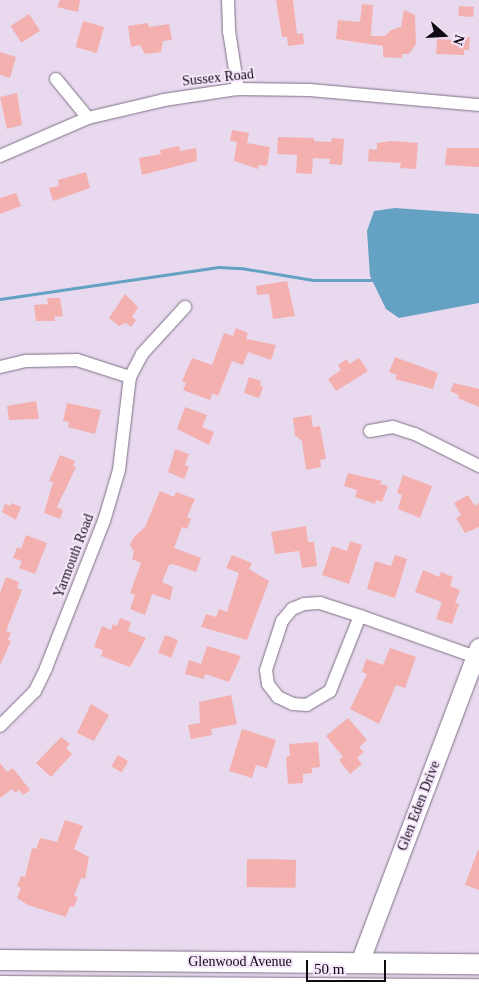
<!DOCTYPE html>
<html>
<head>
<meta charset="utf-8">
<style>
	body { margin:0 }
	#map { position:relative; width:479px; height:993px; overflow:hidden; background:#e8d9ef; font-family:"Times New Roman",serif }
	div>[style] { position:absolute }
	.water>* { inset:0; background:#65a1c2 }
	.stream>* { height:3px; margin:-1.5px; padding:0 1.5px; transform-origin:1.5px; border-radius:1.5px; background:#65a1c2 }
	.building>* { inset:0; background:#f3b0ae; transform-origin:0 0 }
	.roads { filter:drop-shadow(0 0 1px #7e7184) drop-shadow(0 0 1px #7e7184) }
	.street>* { height:12px; margin:-6px; padding:0 6px; transform-origin:6px; border-radius:6px; background:#fff }
	.secondary>* { height:18px; margin:-9px; padding:0 9px; transform-origin:9px; border-radius:9px; background:#fff }
	.primary>* { height:20px; margin:-10px; padding:0 10px; transform-origin:10px; border-radius:10px; background:#fff }
	span { translate:-50% -50%; white-space:nowrap; text-align:center; line-height:1.15; -webkit-text-stroke:4px #f5e6fc; paint-order:stroke }
	.street-label { font-size:14px; color:#0f0a11 }
	.north { position:absolute; left:419px; top:10px; width:50px; height:50px; -webkit-text-stroke:4px #f5e6fc; paint-order:stroke; rotate:109deg; font-size:14px; font-weight:700; line-height:20px; text-align:center; color:#0f0a11 }
	.north::after { content:''; display:block; margin:auto; width:18px; height:22px; background:#0f0a11; clip-path:polygon(50% 0,100% 100%,50% 72%,0 100%) }
	.scale { position:absolute; left:306px; top:960px; width:80px; height:22px; box-sizing:border-box; border:2px solid #0f0a11; border-top:0; padding-left:6px; font-size:15px; line-height:18px; white-space:nowrap; color:#0f0a11; -webkit-text-stroke:4px #f5e6fc; paint-order:stroke }
</style>
</head>
<body>
<div id="map">
	<div class="water">
		<div style="clip-path:polygon(395px 208px,479px 214px,479px 303px,399px 318px,386px 309px,370px 276px,367px 231px,374px 211px)"></div>
	</div>
	<div class="stream">
		<div style="left:0;top:299px;width:221px;rotate:-8.3deg"></div>
		<div style="left:219px;top:267px;width:22px;rotate:3deg"></div>
		<div style="left:241px;top:268px;width:73px;rotate:9.5deg"></div>
		<div style="left:313px;top:280px;width:60px"></div>
	</div>
	<div class="building">
		<div style="clip-path:polygon(60px 0,80px 0,78px 12px,57px 7px)"></div>
		<div style="clip-path:polygon(276px 0,293px 0,297px 34px,303px 33px,304px 44px,288px 46px,287px 37px,282px 37px)"></div>
		<div style="clip-path:polygon(362px 4px,373px 5px,371px 36px,385px 36px,391px 30px,401px 27px,404px 10px,415px 15px,416px 44px,409px 54px,402px 54px,402px 58px,383px 57px,383px 46px,336px 39px,338px 20px,360px 22px)"></div>
		<div style="left:459px;top:6px;width:15px;height:10px;rotate:4deg"></div>
		<div style="left:29px;top:14px;width:20px;height:22px;rotate:57deg"></div>
		<div style="left:83px;top:21px;width:22px;height:27px;rotate:16deg"></div>
		<div style="clip-path:polygon(148px 23px,149px 27px,169px 24px,172px 40px,163px 41px,161px 52px,145px 54px,140px 45px,131px 47px,128px 26px)"></div>
		<div style="clip-path:polygon(454px 36px,470px 37px,469px 50px,464px 50px,464px 55px,436px 54px,437px 39px,454px 40px)"></div>
		<div style="clip-path:polygon(0 52px,16px 57px,10px 78px,0 75px)"></div>
		<div style="clip-path:polygon(17px 93px,22px 125px,7px 129px,0 97px)"></div>
		<div style="clip-path:polygon(232px 130px,249px 133px,247px 143px,270px 147px,267px 166px,259px 165px,258px 169px,234px 161px,237px 142px,230px 141px)"></div>
		<div style="clip-path:polygon(278px 137px,314px 138px,314px 141px,331px 142px,332px 138px,344px 139px,342px 165px,329px 164px,330px 159px,313px 158px,312px 174px,296px 173px,297px 155px,277px 154px)"></div>
		<div style="clip-path:polygon(392px 141px,418px 143px,416px 169px,400px 168px,401px 163px,368px 161px,369px 149px,377px 150px,377px 143px)"></div>
		<div style="clip-path:polygon(179px 146px,180px 151px,196px 148px,197px 161px,142px 175px,139px 158px,161px 154px,160px 150px)"></div>
		<div style="clip-path:polygon(447px 148px,479px 148px,479px 167px,445px 165px)"></div>
		<div style="clip-path:polygon(86px 172px,90px 188px,53px 201px,49px 188px,59px 186px,58px 180px)"></div>
		<div style="clip-path:polygon(16px 193px,21px 206px,0 214px,0 198px)"></div>
		<div style="clip-path:polygon(287px 281px,295px 316px,273px 319px,269px 294px,257px 295px,256px 286px)"></div>
		<div style="clip-path:polygon(125px 294px,138px 307px,132px 317px,136px 320px,131px 327px,126px 323px,119px 326px,109px 318px)"></div>
		<div style="clip-path:polygon(47px 298px,60px 298px,63px 316px,54px 317px,55px 321px,36px 321px,34px 305px,48px 304px)"></div>
		<div style="clip-path:polygon(236px 328px,248px 333px,246px 339px,276px 345px,271px 360px,248px 352px,243px 365px,232px 361px,218px 396px,213px 393px,210px 400px,183px 390px,186px 383px,182px 381px,192px 358px,212px 365px,224px 333px,233px 336px)"></div>
		<div style="clip-path:polygon(395px 357px,438px 373px,433px 389px,395px 379px,397px 375px,389px 372px)"></div>
		<div style="clip-path:polygon(359px 358px,368px 371px,336px 391px,328px 379px,341px 370px,338px 365px,347px 359px,349px 364px)"></div>
		<div style="clip-path:polygon(249px 377px,261px 381px,260px 385px,263px 387px,259px 398px,244px 393px)"></div>
		<div style="clip-path:polygon(454px 383px,479px 389px,479px 407px,458px 398px,459px 395px,450px 391px)"></div>
		<div style="clip-path:polygon(36px 401px,39px 419px,9px 420px,7px 406px)"></div>
		<div style="clip-path:polygon(67px 403px,101px 410px,95px 434px,68px 427px,69px 422px,63px 421px)"></div>
		<div style="clip-path:polygon(185px 407px,207px 415px,202px 427px,214px 432px,209px 445px,177px 429px)"></div>
		<div style="clip-path:polygon(311px 415px,313px 427px,320px 426px,326px 459px,320px 460px,321px 467px,306px 470px,302px 441px,295px 435px,293px 418px)"></div>
		<div style="clip-path:polygon(175px 449px,189px 454px,185px 465px,189px 467px,184px 479px,168px 472px)"></div>
		<div style="clip-path:polygon(60px 455px,75px 461px,73px 466px,76px 467px,57px 507px,63px 510px,60px 519px,44px 513px,53px 482px,49px 481px)"></div>
		<div style="clip-path:polygon(348px 473px,382px 481px,380px 484px,388px 486px,382px 502px,376px 500px,375px 504px,355px 497px,357px 490px,344px 486px)"></div>
		<div style="clip-path:polygon(403px 475px,432px 486px,420px 518px,398px 509px,402px 495px,397px 493px)"></div>
		<div style="clip-path:polygon(160px 491px,174px 497px,176px 492px,195px 499px,187px 517px,191px 519px,187px 529px,182px 527px,174px 548px,201px 558px,196px 572px,173px 564px,169px 565px,162px 582px,173px 587px,170px 600px,152px 594px,145px 615px,130px 609px,135px 595px,130px 593px,141px 563px,132px 559px,134px 552px,130px 545px,134px 537px,145px 527px)"></div>
		<div style="clip-path:polygon(468px 495px,475px 506px,479px 503px,479px 527px,465px 533px,456px 518px,461px 515px,454px 503px)"></div>
		<div style="clip-path:polygon(11px 503px,21px 507px,16px 520px,2px 512px,5px 504px,11px 506px)"></div>
		<div style="clip-path:polygon(306px 526px,308px 542px,314px 542px,317px 566px,302px 568px,299px 551px,275px 554px,271px 532px)"></div>
		<div style="clip-path:polygon(26px 535px,47px 543px,35px 574px,19px 568px,22px 561px,13px 558px,17px 547px,21px 549px)"></div>
		<div style="clip-path:polygon(350px 541px,362px 545px,349px 584px,322px 575px,332px 546px,347px 551px)"></div>
		<div style="clip-path:polygon(232px 555px,252px 563px,249px 569px,269px 581px,247px 640px,201px 627px,206px 614px,216px 617px,219px 609px,227px 612px,239px 573px,226px 568px)"></div>
		<div style="clip-path:polygon(395px 555px,407px 559px,395px 598px,367px 589px,375px 561px,391px 566px)"></div>
		<div style="clip-path:polygon(423px 570px,439px 577px,441px 572px,453px 577px,450px 586px,460px 590px,455px 603px,459px 604px,452px 624px,436px 619px,442px 602px,415px 592px)"></div>
		<div style="clip-path:polygon(6px 577px,19px 582px,17px 588px,22px 590px,6px 631px,11px 633px,8px 640px,11px 641px,0 665px,0 593px)"></div>
		<div style="clip-path:polygon(120px 618px,131px 622px,128px 631px,146px 638px,130px 667px,101px 656px,103px 650px,94px 647px,102px 626px,111px 630px,113px 624px,117px 626px)"></div>
		<div style="left:165px;top:635px;width:14px;height:19px;rotate:21deg"></div>
		<div style="clip-path:polygon(207px 646px,241px 656px,229px 682px,205px 674px,204px 679px,185px 674px,189px 660px,201px 664px)"></div>
		<div style="clip-path:polygon(390px 648px,416px 657px,405px 688px,396px 685px,379px 724px,350px 709px,367px 674px,362px 672px,366px 659px,383px 665px)"></div>
		<div style="clip-path:polygon(231px 695px,237px 724px,211px 729px,212px 735px,191px 739px,188px 725px,200px 723px,199px 702px)"></div>
		<div style="clip-path:polygon(91px 704px,109px 715px,94px 741px,77px 733px)"></div>
		<div style="clip-path:polygon(348px 718px,367px 740px,359px 747px,364px 752px,357px 758px,362px 764px,350px 774px,339px 760px,343px 757px,326px 736px)"></div>
		<div style="clip-path:polygon(242px 729px,276px 740px,267px 768px,256px 765px,252px 778px,229px 771px)"></div>
		<div style="clip-path:polygon(61px 737px,70px 744px,66px 748px,72px 754px,51px 777px,36px 763px)"></div>
		<div style="clip-path:polygon(318px 742px,320px 767px,312px 768px,312px 773px,303px 774px,303px 783px,288px 784px,286px 757px,290px 756px,289px 744px)"></div>
		<div style="left:118px;top:755px;width:12px;height:13px;rotate:31deg"></div>
		<div style="clip-path:polygon(0 763px,7px 772px,13px 768px,30px 790px,23px 795px,19px 790px,15px 793px,12px 789px,0 798px)"></div>
		<div style="clip-path:polygon(65px 820px,83px 826px,74px 849px,89px 857px,85px 879px,81px 878px,74px 896px,78px 897px,74px 907px,70px 906px,66px 917px,28px 905px,17px 898px,21px 888px,17px 886px,21px 876px,25px 877px,32px 848px,36px 849px,40px 838px,57px 842px)"></div>
		<div style="clip-path:polygon(478px 850px,479px 850px,479px 890px,465px 885px)"></div>
		<div style="left:247px;top:859px;width:49px;height:28px;rotate:1deg"></div>
	</div>
	<div class="roads">
		<div class="street">
			<div style="left:228px;top:0;width:31px;rotate:88deg"></div>
			<div style="left:229px;top:31px;width:59px;rotate:81.2deg"></div>
			<div style="left:56px;top:79px;width:50px;rotate:50.6deg"></div>
			<div style="left:0;top:156px;width:96px;rotate:-23.4deg"></div>
			<div style="left:88px;top:118px;width:78px;rotate:-13.3deg"></div>
			<div style="left:164px;top:100px;width:75px;rotate:-8.5deg"></div>
			<div style="left:238px;top:89px;width:72px;rotate:0.8deg"></div>
			<div style="left:310px;top:90px;width:170px;rotate:5.1deg"></div>
			<div style="left:0;top:367px;width:28px;rotate:-13deg"></div>
			<div style="left:27px;top:361px;width:50px;rotate:-1.1deg"></div>
			<div style="left:77px;top:360px;width:56px;rotate:17.8deg"></div>
			<div style="left:370px;top:431px;width:23px;rotate:-10deg"></div>
			<div style="left:393px;top:427px;width:23px;rotate:18deg"></div>
			<div style="left:415px;top:434px;width:72px;rotate:26.6deg"></div>
			<div style="left:360px;top:616px;width:81px;rotate:111.8deg"></div>
			<div style="left:330px;top:691px;width:27px;rotate:149deg"></div>
			<div style="left:307px;top:705px;width:14px;rotate:-176deg"></div>
			<div style="left:293px;top:704px;width:17px;rotate:-155deg"></div>
			<div style="left:278px;top:697px;width:16px;rotate:-128deg"></div>
			<div style="left:268px;top:684px;width:14px;rotate:-98deg"></div>
			<div style="left:266px;top:670px;width:52px;rotate:-71.9deg"></div>
			<div style="left:282px;top:621px;width:16px;rotate:-50deg"></div>
			<div style="left:292px;top:609px;width:13px;rotate:-23deg"></div>
			<div style="left:304px;top:604px;width:16px;rotate:-4deg"></div>
			<div style="left:320px;top:603px;width:42px;rotate:18deg"></div>
			<div style="left:360px;top:616px;width:123px;rotate:19.5deg"></div>
			<div style="left:0;top:726px;width:49px;rotate:-45deg"></div>
			<div style="left:35px;top:691px;width:25px;rotate:-64deg"></div>
			<div style="left:46px;top:668px;width:158px;rotate:-68.5deg"></div>
			<div style="left:104px;top:521px;width:53px;rotate:-73.6deg"></div>
			<div style="left:119px;top:470px;width:94px;rotate:-83.3deg"></div>
			<div style="left:130px;top:377px;width:26px;rotate:-62deg"></div>
			<div style="left:142px;top:354px;width:64px;rotate:-47.5deg"></div>
		</div>
		<div class="secondary">
			<div style="left:360px;top:963px;width:337px;rotate:-69.3deg"></div>
		</div>
		<div class="primary">
			<div style="left:0;top:960px;width:479px;rotate:0.5deg"></div>
			<div style="left:0;top:986px;width:479px;rotate:0.4deg"></div>
		</div>
	</div>
	<div class="street-label">
		<span style="left:218px;top:78px;rotate:-6deg">Sussex Road</span>
		<span style="left:74px;top:556px;rotate:-69deg">Yarmouth Road</span>
		<span style="left:419px;top:806px;rotate:-69deg">Glen Eden Drive</span>
		<span style="left:240px;top:962px">Glenwood Avenue</span>
	</div>
	<div class="north">N</div>
	<div class="scale">50 m</div>
</div>
</body>
</html>
